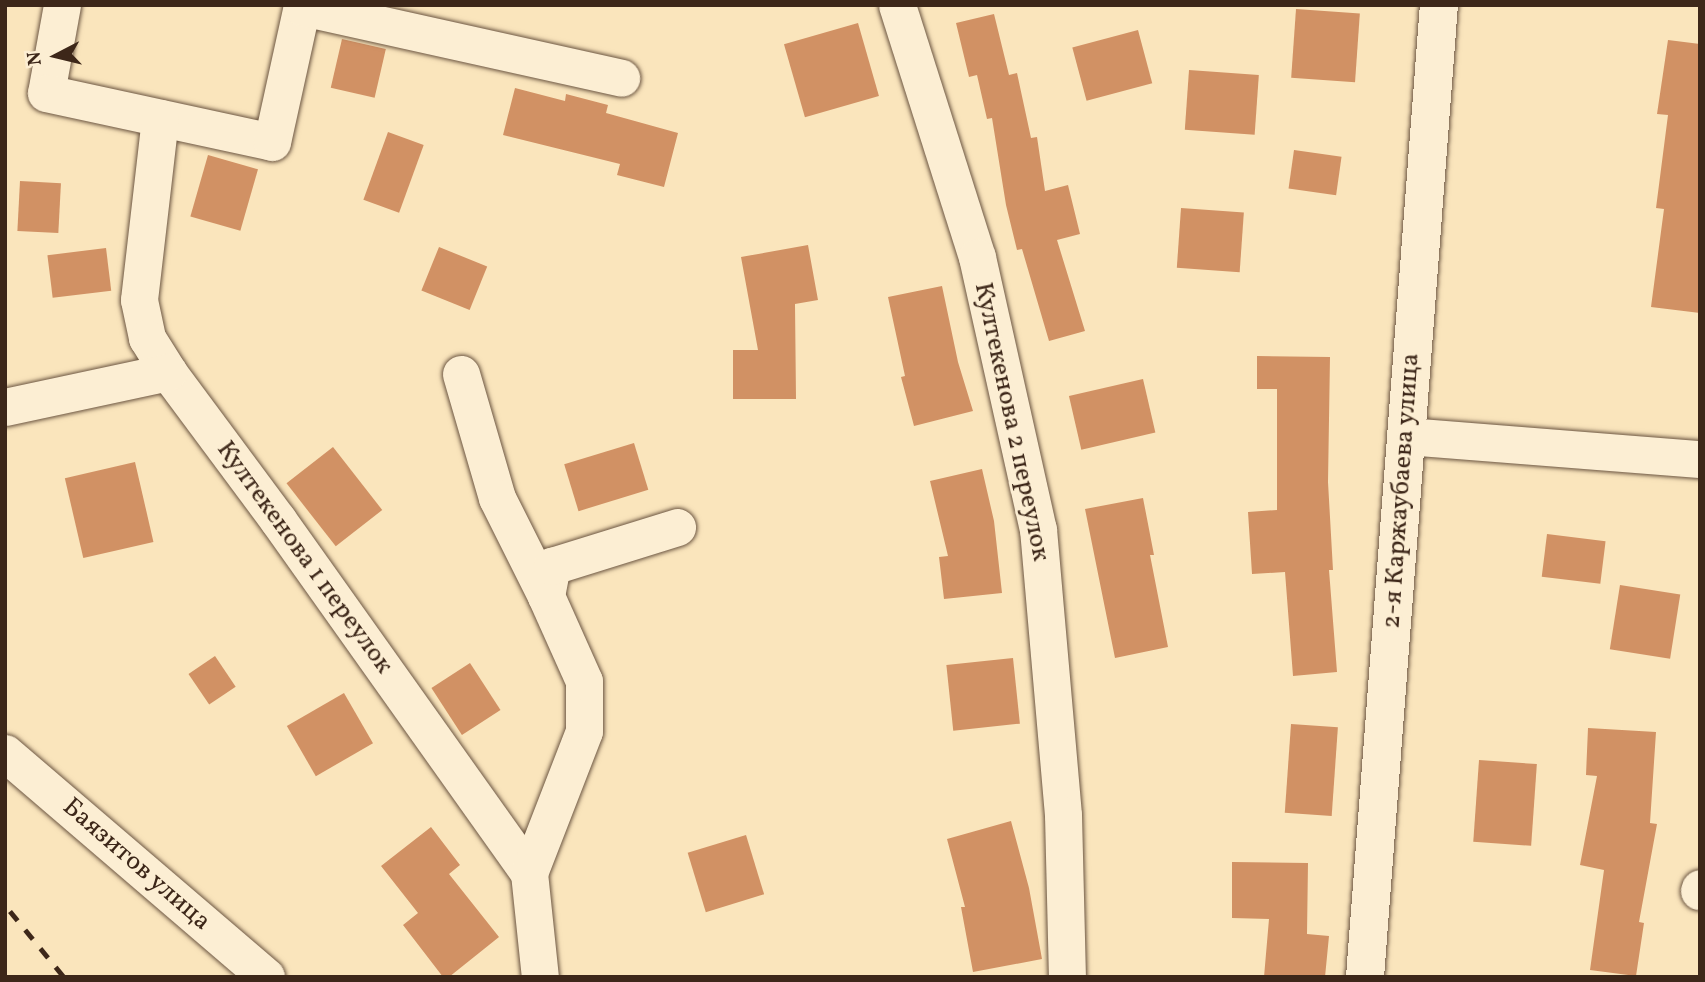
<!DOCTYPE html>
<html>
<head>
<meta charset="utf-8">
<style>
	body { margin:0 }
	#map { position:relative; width:1705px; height:982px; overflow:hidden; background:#fae5bc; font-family:Vollkorn,serif }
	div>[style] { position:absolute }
	.building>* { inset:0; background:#d19164; transform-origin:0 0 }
	.roads { filter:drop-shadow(0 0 2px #6c5642) drop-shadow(0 0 2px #6c5642) }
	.minor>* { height:37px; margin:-18.5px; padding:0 18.5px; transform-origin:18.5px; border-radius:18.5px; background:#fceed3 }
	.tertiary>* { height:38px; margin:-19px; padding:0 19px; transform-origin:19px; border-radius:19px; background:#fceed3 }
	.rail>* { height:5px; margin-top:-2.5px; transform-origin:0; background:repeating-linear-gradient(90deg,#3d2719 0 12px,transparent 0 24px) }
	span { translate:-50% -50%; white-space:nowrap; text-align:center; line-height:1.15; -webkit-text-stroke:5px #fceed3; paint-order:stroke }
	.street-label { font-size:26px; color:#3d2719 }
	.frame { position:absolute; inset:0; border:7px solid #3d2719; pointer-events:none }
	.north { position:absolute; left:21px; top:21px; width:70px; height:70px; -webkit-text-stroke:5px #fceed3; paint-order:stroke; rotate:263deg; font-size:19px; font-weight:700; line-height:28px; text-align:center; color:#3d2719 }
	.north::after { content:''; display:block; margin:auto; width:24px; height:32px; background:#3d2719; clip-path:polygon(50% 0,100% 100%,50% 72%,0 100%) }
</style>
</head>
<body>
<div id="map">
	<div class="building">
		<div style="left:1296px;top:9px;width:64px;height:69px;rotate:4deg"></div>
		<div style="clip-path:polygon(994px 14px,1009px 75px,1017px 73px,1031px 138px,1037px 137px,1045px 191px,1068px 185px,1080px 234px,1057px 240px,1085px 331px,1049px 341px,1022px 249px,1017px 250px,1006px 205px,992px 118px,987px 119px,977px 75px,969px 77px,956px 23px)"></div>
		<div style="left:858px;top:23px;width:76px;height:77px;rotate:74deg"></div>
		<div style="left:1138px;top:30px;width:55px;height:68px;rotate:75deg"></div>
		<div style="left:342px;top:39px;width:45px;height:50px;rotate:13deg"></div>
		<div style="clip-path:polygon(1668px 40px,1700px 44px,1700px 313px,1651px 307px,1664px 209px,1656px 208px,1668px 115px,1657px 114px)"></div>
		<div style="left:1189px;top:70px;width:70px;height:60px;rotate:4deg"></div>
		<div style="clip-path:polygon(515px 88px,565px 101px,566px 94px,608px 105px,606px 113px,678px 133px,664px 187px,617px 175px,620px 164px,503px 135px)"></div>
		<div style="left:388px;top:132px;width:38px;height:72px;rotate:20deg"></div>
		<div style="left:1294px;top:150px;width:48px;height:39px;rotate:8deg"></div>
		<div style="left:208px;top:155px;width:52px;height:64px;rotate:16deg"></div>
		<div style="left:20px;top:181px;width:41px;height:50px;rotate:3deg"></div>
		<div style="left:1181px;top:208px;width:63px;height:60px;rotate:4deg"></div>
		<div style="clip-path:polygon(808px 245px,818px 300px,795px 304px,796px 399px,733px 399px,733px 350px,758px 350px,741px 257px)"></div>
		<div style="left:439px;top:247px;width:52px;height:47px;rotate:22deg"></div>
		<div style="left:106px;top:248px;width:43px;height:59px;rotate:83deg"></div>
		<div style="clip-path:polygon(942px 286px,958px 362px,973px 411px,914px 426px,901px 377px,905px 376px,888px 297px)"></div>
		<div style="clip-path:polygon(1257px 356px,1330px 357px,1328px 482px,1333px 570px,1329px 570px,1337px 672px,1293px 676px,1285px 572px,1252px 574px,1248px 512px,1277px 510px,1277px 389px,1257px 389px)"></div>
		<div style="left:1143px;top:379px;width:55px;height:76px;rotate:77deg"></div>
		<div style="left:634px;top:443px;width:49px;height:73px;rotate:73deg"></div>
		<div style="left:333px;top:447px;width:80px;height:59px;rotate:52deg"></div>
		<div style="left:135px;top:462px;width:82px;height:72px;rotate:77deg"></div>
		<div style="clip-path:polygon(982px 469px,994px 521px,1002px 593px,944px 599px,939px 557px,948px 556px,930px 481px)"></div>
		<div style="clip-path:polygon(1143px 498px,1154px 555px,1150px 555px,1168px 647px,1115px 658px,1085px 509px)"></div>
		<div style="left:1547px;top:534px;width:59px;height:43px;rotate:7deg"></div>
		<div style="left:1620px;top:585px;width:61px;height:65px;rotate:9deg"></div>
		<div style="left:215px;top:656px;width:37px;height:32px;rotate:56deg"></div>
		<div style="left:1013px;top:658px;width:66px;height:67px;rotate:84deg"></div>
		<div style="left:470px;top:663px;width:56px;height:46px;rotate:57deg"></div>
		<div style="left:344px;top:693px;width:58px;height:66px;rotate:60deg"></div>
		<div style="left:1291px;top:724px;width:47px;height:89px;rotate:4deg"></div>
		<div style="clip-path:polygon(1588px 728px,1656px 732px,1650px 823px,1657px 824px,1639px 922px,1644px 923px,1636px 976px,1590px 970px,1604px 870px,1580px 865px,1597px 776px,1586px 775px)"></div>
		<div style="left:1479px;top:760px;width:58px;height:82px;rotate:4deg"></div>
		<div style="clip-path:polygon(1011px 821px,1029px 888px,1042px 959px,973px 972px,961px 907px,965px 907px,947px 839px)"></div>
		<div style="clip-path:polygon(431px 827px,460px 865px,449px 874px,499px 937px,449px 977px,443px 977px,403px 925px,418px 913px,381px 866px)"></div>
		<div style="left:746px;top:835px;width:62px;height:61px;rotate:73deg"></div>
		<div style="clip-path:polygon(1232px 862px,1308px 863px,1307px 934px,1329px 936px,1325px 977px,1264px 977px,1269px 919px,1232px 918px)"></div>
	</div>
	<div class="roads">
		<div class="minor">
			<div style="left:62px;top:5px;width:89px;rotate:100.3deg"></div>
			<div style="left:46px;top:93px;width:231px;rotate:12.2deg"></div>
			<div style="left:272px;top:142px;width:140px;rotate:-77.6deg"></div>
			<div style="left:897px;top:5px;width:264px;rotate:72.4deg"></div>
			<div style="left:977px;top:257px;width:279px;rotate:77.4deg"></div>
			<div style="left:1038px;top:529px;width:287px;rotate:85deg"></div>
			<div style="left:1063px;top:815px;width:162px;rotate:88.6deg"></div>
			<div style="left:302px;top:7px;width:327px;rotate:12.5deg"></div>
			<div style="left:160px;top:118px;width:183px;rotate:96.6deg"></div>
			<div style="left:139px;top:300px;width:39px;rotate:78deg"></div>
			<div style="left:147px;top:338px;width:40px;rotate:58deg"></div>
			<div style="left:168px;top:372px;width:184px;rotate:53.4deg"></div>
			<div style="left:278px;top:520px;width:433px;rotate:54.6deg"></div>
			<div style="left:529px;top:873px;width:105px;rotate:84deg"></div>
			<div style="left:461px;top:374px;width:129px;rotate:73.8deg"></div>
			<div style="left:497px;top:498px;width:110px;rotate:63.4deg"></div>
			<div style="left:5px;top:407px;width:167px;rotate:-12.1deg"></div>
			<div style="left:1406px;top:436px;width:295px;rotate:4.5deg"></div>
			<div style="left:5px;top:753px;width:344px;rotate:40.6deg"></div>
			<div style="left:529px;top:873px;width:152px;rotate:-68.8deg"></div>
			<div style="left:584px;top:731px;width:50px;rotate:-90deg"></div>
			<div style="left:584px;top:681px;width:93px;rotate:-114.1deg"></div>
			<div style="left:546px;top:596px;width:31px;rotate:-79deg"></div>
			<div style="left:552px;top:566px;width:131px;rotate:-17.3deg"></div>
			<div style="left:1699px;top:891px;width:3px;rotate:-72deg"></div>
		</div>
		<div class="tertiary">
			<div style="left:1365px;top:977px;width:975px;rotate:-85.65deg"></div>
		</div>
	</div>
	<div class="rail">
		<div style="left:10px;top:911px;width:85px;rotate:50.7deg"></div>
	</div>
	<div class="street-label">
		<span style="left:1011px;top:422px;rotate:78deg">Култекенова 2 переулок</span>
		<span style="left:1402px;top:491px;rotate:-86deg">2-я Каржаубаева улица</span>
		<span style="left:304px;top:558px;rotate:54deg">Култекенова 1 переулок</span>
		<span style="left:136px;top:865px;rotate:41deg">Баязитов улица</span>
	</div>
	<div class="frame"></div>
	<div class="north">N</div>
</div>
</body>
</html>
